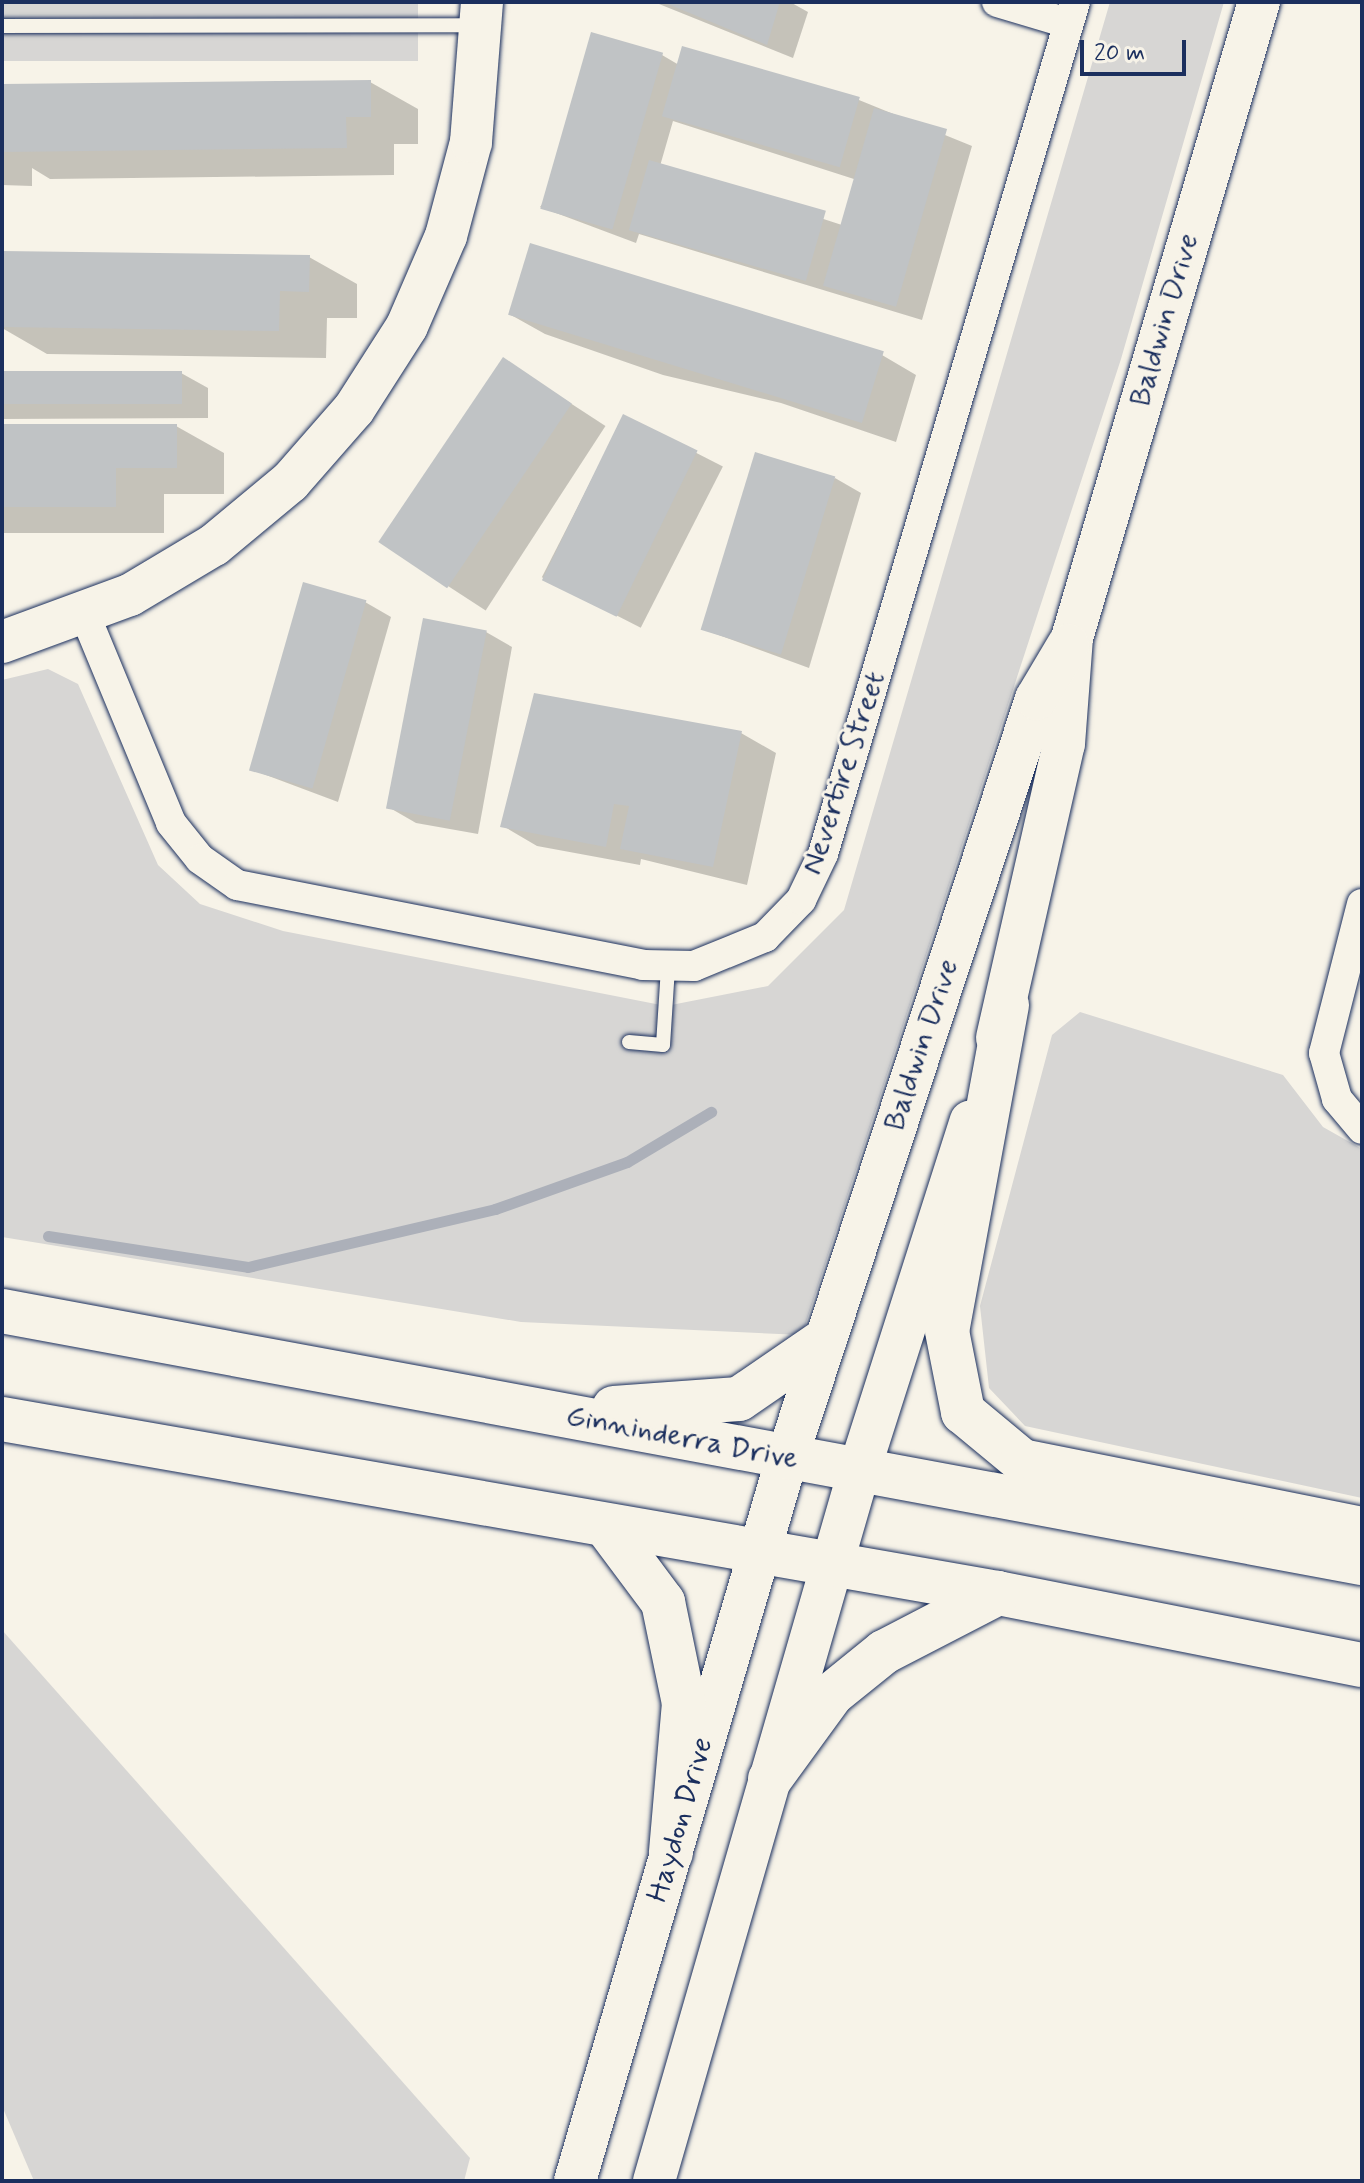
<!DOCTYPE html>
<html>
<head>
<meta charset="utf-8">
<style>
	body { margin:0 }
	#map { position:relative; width:1364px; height:2183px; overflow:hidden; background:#f7f3e8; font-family:Mynerve,sans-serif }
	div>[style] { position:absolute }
	.green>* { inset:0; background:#d7d6d4; transform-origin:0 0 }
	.shadow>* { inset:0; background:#0003; transform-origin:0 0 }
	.stream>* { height:11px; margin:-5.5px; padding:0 5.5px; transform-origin:5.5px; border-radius:5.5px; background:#acb0b9 }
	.building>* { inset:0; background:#c0c3c5; transform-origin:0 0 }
	.roads { filter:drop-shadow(0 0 2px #1b2f5e) drop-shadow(0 0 2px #1b2f5e) }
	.lane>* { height:14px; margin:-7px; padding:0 7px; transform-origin:7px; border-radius:7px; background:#f7f3e8 }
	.street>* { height:30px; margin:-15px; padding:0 15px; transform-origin:15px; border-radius:15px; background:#f7f3e8 }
	.secondary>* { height:42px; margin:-21px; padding:0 21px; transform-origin:21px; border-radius:21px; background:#f7f3e8 }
	.primary>* { height:44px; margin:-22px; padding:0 22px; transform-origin:22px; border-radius:22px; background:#f7f3e8 }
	span { translate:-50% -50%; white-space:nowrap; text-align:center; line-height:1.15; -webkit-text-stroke:6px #f7f3e8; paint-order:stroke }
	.street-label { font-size:30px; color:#1b2f5e }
	.frame { position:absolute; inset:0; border:4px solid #1b2f5e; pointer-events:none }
	.scale { position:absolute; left:1080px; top:40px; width:106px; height:36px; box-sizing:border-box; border:4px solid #1b2f5e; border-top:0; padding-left:10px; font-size:24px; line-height:28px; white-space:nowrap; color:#1b2f5e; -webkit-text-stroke:6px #f7f3e8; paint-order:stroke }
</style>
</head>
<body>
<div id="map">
	<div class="green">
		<div style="left:2px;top:2px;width:416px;height:59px"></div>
		<div style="clip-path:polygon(1110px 2px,1224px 2px,1121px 359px,802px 1335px,521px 1322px,2px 1237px,2px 680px,48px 669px,78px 684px,158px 865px,200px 904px,283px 931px,666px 1006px,768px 986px,844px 910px)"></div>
		<div style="clip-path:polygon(1080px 1012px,1283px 1075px,1323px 1127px,1362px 1149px,1362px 1498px,1025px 1426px,989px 1388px,980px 1306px,1052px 1035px)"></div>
		<div style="clip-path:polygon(2px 1630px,470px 2158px,464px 2181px,34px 2181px,2px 2106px)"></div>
	</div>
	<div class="shadow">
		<div style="clip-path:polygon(654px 2px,790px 2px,808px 12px,793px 58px)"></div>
		<div style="clip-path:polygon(evenodd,662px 55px,679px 65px,859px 100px,972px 146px,922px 320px,639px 234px,636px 243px,540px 207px,662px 55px,673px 121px,857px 180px,845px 226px,660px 166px,673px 121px)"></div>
		<div style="clip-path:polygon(370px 82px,418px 109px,418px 144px,394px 144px,394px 175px,50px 179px,32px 168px,32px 186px,2px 185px,2px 86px)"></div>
		<div style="clip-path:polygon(2px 253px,309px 257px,357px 284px,357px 318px,327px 318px,326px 358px,47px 354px,2px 328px)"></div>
		<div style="clip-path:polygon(511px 315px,882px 355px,916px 375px,896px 442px,781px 403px,663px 375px,545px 334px)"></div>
		<div style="left:504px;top:360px;width:121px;height:220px;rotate:33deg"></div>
		<div style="clip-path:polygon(181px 373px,208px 388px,208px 418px,2px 419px,2px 374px)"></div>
		<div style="left:624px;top:416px;width:111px;height:181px;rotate:27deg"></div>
		<div style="clip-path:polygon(2px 426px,176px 426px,224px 453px,224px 494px,164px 494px,164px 533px,2px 533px)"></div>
		<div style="clip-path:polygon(835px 478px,861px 493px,809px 668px,705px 630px)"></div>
		<div style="clip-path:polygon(365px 602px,391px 617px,338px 802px,250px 769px)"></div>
		<div style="clip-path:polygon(486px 632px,512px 647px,478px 834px,416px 823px,390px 808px)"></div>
		<div style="clip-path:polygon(741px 733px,776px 753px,747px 885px,641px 859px,640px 865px,537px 846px,503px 826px)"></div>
	</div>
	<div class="stream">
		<div style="left:48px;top:1236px;width:202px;rotate:8.8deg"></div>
		<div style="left:248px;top:1267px;width:254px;rotate:-13.2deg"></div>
		<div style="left:495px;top:1209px;width:140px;rotate:-19.6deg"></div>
		<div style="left:627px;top:1162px;width:98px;rotate:-30.8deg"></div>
	</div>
	<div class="building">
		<div style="clip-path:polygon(663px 2px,780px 2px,767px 45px)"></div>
		<div style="left:591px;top:32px;width:75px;height:184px;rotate:16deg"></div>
		<div style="left:682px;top:46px;width:185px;height:73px;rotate:16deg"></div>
		<div style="clip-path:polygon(371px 80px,371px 117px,346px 117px,347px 148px,2px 152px,2px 84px)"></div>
		<div style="left:874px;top:108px;width:76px;height:185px;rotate:16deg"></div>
		<div style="left:649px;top:160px;width:184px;height:73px;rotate:16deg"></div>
		<div style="left:530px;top:243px;width:370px;height:75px;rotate:17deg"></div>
		<div style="clip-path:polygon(2px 251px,310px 255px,309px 292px,280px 291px,279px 331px,2px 327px)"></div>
		<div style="left:503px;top:357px;width:83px;height:223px;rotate:34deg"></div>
		<div style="left:182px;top:371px;width:33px;height:180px;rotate:90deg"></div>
		<div style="left:623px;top:414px;width:83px;height:185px;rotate:26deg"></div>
		<div style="clip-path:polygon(2px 424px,177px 424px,177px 468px,116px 468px,116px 507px,2px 507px)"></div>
		<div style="left:755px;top:452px;width:84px;height:186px;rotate:17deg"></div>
		<div style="left:303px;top:582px;width:66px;height:196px;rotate:16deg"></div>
		<div style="left:423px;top:618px;width:65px;height:194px;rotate:11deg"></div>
		<div style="clip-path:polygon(534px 693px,742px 731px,713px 867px,620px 849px,629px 806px,614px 804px,606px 847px,500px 827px)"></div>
	</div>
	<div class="roads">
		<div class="lane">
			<div style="left:2px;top:26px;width:477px;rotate:-0.1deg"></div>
			<div style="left:629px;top:1042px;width:34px;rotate:5deg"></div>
			<div style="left:663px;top:1045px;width:78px;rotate:-86.3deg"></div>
		</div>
		<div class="street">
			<div style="left:997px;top:2px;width:74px;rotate:16.5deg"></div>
			<div style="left:85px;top:615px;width:225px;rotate:67.5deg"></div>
			<div style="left:171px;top:823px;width:46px;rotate:51.1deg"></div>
			<div style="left:200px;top:859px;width:45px;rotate:35.1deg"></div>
			<div style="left:237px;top:885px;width:414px;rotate:11.1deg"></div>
			<div style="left:643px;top:965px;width:51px;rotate:1.1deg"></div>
			<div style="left:694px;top:966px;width:77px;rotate:-22.2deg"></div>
			<div style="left:765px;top:937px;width:52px;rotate:-45.8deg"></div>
			<div style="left:801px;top:900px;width:51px;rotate:-64.4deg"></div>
			<div style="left:823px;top:854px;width:888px;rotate:-73.52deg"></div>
			<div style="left:1362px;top:904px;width:154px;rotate:104.3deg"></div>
			<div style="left:1324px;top:1053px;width:48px;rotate:74.2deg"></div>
			<div style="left:1337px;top:1099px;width:39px;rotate:50deg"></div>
		</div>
		<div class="secondary">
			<div style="left:2px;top:642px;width:136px;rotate:-20.2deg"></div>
			<div style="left:130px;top:595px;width:98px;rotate:-30.8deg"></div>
			<div style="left:214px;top:545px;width:99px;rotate:-39.7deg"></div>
			<div style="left:290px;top:482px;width:97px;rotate:-48.8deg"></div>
			<div style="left:354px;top:409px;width:98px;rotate:-57.4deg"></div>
			<div style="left:407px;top:326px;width:98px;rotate:-66.6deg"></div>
			<div style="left:446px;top:236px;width:97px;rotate:-75.1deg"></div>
			<div style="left:471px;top:142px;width:140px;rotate:-85.5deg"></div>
			<div style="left:997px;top:1038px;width:302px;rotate:-77.2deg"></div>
			<div style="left:1064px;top:744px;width:106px;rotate:-85.7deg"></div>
			<div style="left:1072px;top:638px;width:663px;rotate:-73.62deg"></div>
			<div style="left:575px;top:2181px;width:753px;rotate:-73.66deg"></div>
			<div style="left:787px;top:1458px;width:799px;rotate:-71.84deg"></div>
			<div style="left:1036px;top:699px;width:63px;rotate:-59.3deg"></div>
			<div style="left:654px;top:2181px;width:739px;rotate:-73.89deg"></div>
			<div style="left:859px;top:1471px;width:367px;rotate:-72.3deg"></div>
		</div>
		<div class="primary">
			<div style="left:1007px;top:1005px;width:331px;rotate:100.4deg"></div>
			<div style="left:947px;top:1331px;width:83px;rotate:78.8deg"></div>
			<div style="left:963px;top:1412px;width:77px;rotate:39.7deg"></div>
			<div style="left:1022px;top:1461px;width:347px;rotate:11.3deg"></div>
			<div style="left:2px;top:1311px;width:1383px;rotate:10.5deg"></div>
			<div style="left:614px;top:1408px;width:125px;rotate:-4.1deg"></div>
			<div style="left:739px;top:1399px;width:104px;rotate:-34.5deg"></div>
			<div style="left:2px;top:1419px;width:1011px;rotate:9.91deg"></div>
			<div style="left:998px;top:1593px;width:371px;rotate:11.2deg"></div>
			<div style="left:607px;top:1527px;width:94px;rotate:53.3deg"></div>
			<div style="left:663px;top:1602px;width:103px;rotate:78.3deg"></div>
			<div style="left:684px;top:1703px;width:151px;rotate:95deg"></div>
			<div style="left:770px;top:1779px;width:105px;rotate:-53.9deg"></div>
			<div style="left:832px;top:1694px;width:67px;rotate:-38.9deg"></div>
			<div style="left:884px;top:1652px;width:128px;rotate:-27.4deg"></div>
		</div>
	</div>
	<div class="street-label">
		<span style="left:1165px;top:320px;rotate:-74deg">Baldwin Drive</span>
		<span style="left:844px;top:773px;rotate:-72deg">Nevertire Street</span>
		<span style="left:922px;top:1045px;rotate:-72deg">Baldwin Drive</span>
		<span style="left:682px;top:1438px;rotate:11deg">Ginninderra Drive</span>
		<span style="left:681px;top:1820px;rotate:-74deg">Haydon Drive</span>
	</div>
	<div class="frame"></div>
	<div class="scale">20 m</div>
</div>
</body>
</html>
